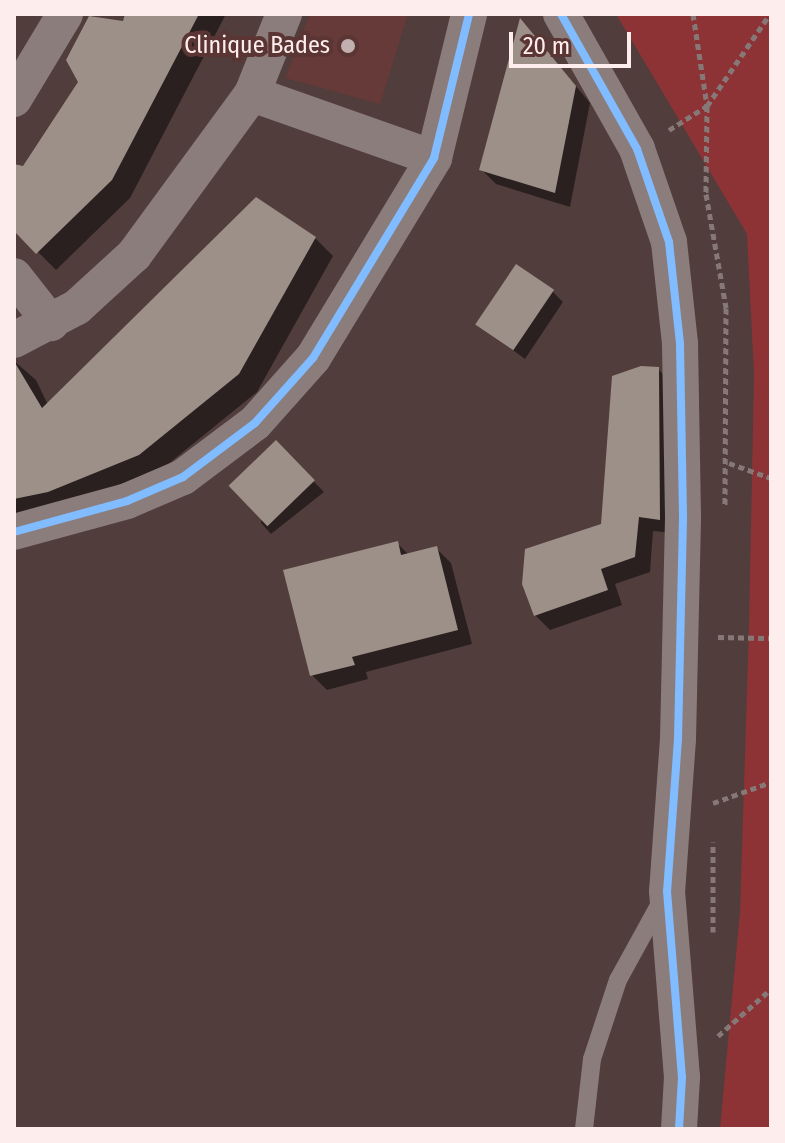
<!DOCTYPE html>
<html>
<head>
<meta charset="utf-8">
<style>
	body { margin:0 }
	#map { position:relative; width:785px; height:1143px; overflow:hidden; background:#513d3c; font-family:"Fira Sans Condensed",sans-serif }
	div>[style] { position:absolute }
	.built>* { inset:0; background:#653a39 }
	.green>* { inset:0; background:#8d3336 }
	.shadow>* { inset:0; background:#0007 }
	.building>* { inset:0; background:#9d9088; transform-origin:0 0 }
	.path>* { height:5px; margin-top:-2.5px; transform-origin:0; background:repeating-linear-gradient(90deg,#877878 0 6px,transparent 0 10px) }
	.service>* { height:18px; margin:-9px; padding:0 9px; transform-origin:9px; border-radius:9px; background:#8c7d7d }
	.minor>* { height:36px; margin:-18px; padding:0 18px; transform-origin:18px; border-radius:18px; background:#8c7d7d }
	.cycleway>* { height:8px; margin:-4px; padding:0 4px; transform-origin:4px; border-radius:4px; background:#80bcff }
	.dots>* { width:22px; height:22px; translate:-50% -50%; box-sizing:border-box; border:4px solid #5a3533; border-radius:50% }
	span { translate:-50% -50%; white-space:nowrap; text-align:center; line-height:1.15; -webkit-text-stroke:8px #5a3533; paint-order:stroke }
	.poi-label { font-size:24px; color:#fdeeed }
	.right { translate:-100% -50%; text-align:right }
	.frame { position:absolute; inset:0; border:16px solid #fdeeed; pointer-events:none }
	.scale { position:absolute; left:509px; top:32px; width:122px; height:36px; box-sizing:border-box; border:4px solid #fdeeed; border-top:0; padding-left:10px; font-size:24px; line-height:28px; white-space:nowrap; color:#fdeeed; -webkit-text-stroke:6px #5a3533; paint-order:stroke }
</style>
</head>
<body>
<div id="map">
	<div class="built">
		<div style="clip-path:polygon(310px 14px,408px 14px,380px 104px,285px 78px)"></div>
	</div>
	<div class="green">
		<div style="clip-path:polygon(616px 14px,771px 14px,771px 1129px,720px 1129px,740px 912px,749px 628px,754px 374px,747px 234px)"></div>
	</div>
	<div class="shadow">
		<div style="clip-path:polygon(128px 14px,226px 14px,130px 198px,56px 270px,14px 228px,14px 166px,23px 168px)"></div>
		<div style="clip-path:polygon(534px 36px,590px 103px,570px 207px,496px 184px,481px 169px)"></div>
		<div style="clip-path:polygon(315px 238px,333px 256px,257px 392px,157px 473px,14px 520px,14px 361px,36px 380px,48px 405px)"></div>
		<div style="clip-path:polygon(552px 291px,563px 302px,525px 359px,479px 325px)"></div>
		<div style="clip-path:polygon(658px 369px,673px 384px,674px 533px,653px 531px,650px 572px,615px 584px,622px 605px,550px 630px,535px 615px,602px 525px)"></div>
		<div style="clip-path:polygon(276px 443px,324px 492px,271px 534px,261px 523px)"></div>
		<div style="clip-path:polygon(397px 543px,409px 555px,436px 548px,451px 563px,472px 644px,366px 672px,368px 679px,327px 690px,312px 675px)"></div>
	</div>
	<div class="building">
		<div style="clip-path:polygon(125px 14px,199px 14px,112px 180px,36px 254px,14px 231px,14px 164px,23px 166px,78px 82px,66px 60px,89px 16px,123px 21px)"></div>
		<div style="clip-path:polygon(520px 18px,576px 86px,555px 193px,479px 170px)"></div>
		<div style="clip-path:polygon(256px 197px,316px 237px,239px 374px,139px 455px,48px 492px,14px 499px,14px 361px,42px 408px)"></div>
		<div style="left:516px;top:264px;width:46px;height:73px;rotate:34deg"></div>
		<div style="clip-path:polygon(641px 366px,659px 367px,660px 520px,639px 517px,635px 557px,601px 569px,608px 590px,534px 616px,522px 584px,525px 549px,601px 524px,612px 376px)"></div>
		<div style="left:276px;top:440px;width:56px;height:66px;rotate:46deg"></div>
		<div style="clip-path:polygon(398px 541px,401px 555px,437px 546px,458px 630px,352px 657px,355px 665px,310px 676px,283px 570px)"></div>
	</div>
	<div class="path">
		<div style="left:693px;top:14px;width:93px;rotate:81.3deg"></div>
		<div style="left:707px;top:106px;width:88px;rotate:90.7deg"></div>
		<div style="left:706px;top:194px;width:116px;rotate:80deg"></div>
		<div style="left:726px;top:308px;width:197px;rotate:90.3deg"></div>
		<div style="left:669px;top:130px;width:45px;rotate:-32.3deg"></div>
		<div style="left:707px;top:106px;width:112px;rotate:-55.6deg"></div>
		<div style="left:729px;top:463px;width:45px;rotate:19.7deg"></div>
		<div style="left:718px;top:637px;width:53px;rotate:1.1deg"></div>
		<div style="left:713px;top:803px;width:62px;rotate:-19.9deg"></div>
		<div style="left:713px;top:932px;width:90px;rotate:-90deg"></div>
		<div style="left:718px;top:1036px;width:71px;rotate:-41.6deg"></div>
	</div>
	<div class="service">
		<div style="left:584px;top:1129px;width:70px;rotate:-83.5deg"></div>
		<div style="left:592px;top:1059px;width:83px;rotate:-71.8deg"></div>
		<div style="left:618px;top:980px;width:91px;rotate:-61.2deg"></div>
	</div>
	<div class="minor">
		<div style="left:561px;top:14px;width:155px;rotate:60.6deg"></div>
		<div style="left:637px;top:149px;width:98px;rotate:71deg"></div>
		<div style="left:669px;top:242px;width:103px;rotate:83.8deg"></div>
		<div style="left:680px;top:344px;width:175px;rotate:89deg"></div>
		<div style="left:683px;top:519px;width:220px;rotate:91.3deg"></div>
		<div style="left:678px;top:739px;width:152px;rotate:94.1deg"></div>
		<div style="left:667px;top:891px;width:187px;rotate:85.4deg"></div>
		<div style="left:682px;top:1077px;width:52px;rotate:93.3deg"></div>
		<div style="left:252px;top:94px;width:193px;rotate:19.4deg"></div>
		<div style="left:14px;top:99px;width:99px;rotate:-59deg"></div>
		<div style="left:14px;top:276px;width:60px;rotate:51.8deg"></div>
		<div style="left:14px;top:340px;width:71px;rotate:-27.6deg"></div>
		<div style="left:77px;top:307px;width:77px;rotate:-42.4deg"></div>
		<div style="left:134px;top:255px;width:200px;rotate:-53.8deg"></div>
		<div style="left:252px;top:94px;width:86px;rotate:-68.2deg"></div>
		<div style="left:14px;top:532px;width:117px;rotate:-15.3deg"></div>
		<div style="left:127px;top:501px;width:61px;rotate:-23.2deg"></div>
		<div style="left:183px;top:477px;width:90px;rotate:-36.9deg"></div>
		<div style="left:255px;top:423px;width:87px;rotate:-48.3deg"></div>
		<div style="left:313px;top:358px;width:234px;rotate:-58.8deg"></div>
		<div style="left:434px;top:158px;width:148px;rotate:-76.3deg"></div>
	</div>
	<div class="cycleway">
		<div style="left:561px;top:14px;width:155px;rotate:60.6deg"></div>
		<div style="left:637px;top:149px;width:98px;rotate:71deg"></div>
		<div style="left:669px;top:242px;width:103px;rotate:83.8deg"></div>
		<div style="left:680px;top:344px;width:175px;rotate:89deg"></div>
		<div style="left:683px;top:519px;width:220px;rotate:91.3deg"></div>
		<div style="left:678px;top:739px;width:152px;rotate:94.1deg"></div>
		<div style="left:667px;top:891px;width:187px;rotate:85.4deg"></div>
		<div style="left:682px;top:1077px;width:52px;rotate:93.3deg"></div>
		<div style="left:14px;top:532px;width:117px;rotate:-15.3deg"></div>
		<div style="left:127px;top:501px;width:61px;rotate:-23.2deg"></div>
		<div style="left:183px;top:477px;width:90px;rotate:-36.9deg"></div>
		<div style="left:255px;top:423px;width:87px;rotate:-48.3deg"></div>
		<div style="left:313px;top:358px;width:234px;rotate:-58.8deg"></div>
		<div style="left:434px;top:158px;width:148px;rotate:-76.3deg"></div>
	</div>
	<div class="dots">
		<div style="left:348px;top:46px;background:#c1b0af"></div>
	</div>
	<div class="poi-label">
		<span class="right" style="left:330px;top:46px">Clinique Bades</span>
	</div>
	<div class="frame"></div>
	<div class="scale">20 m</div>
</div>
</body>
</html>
